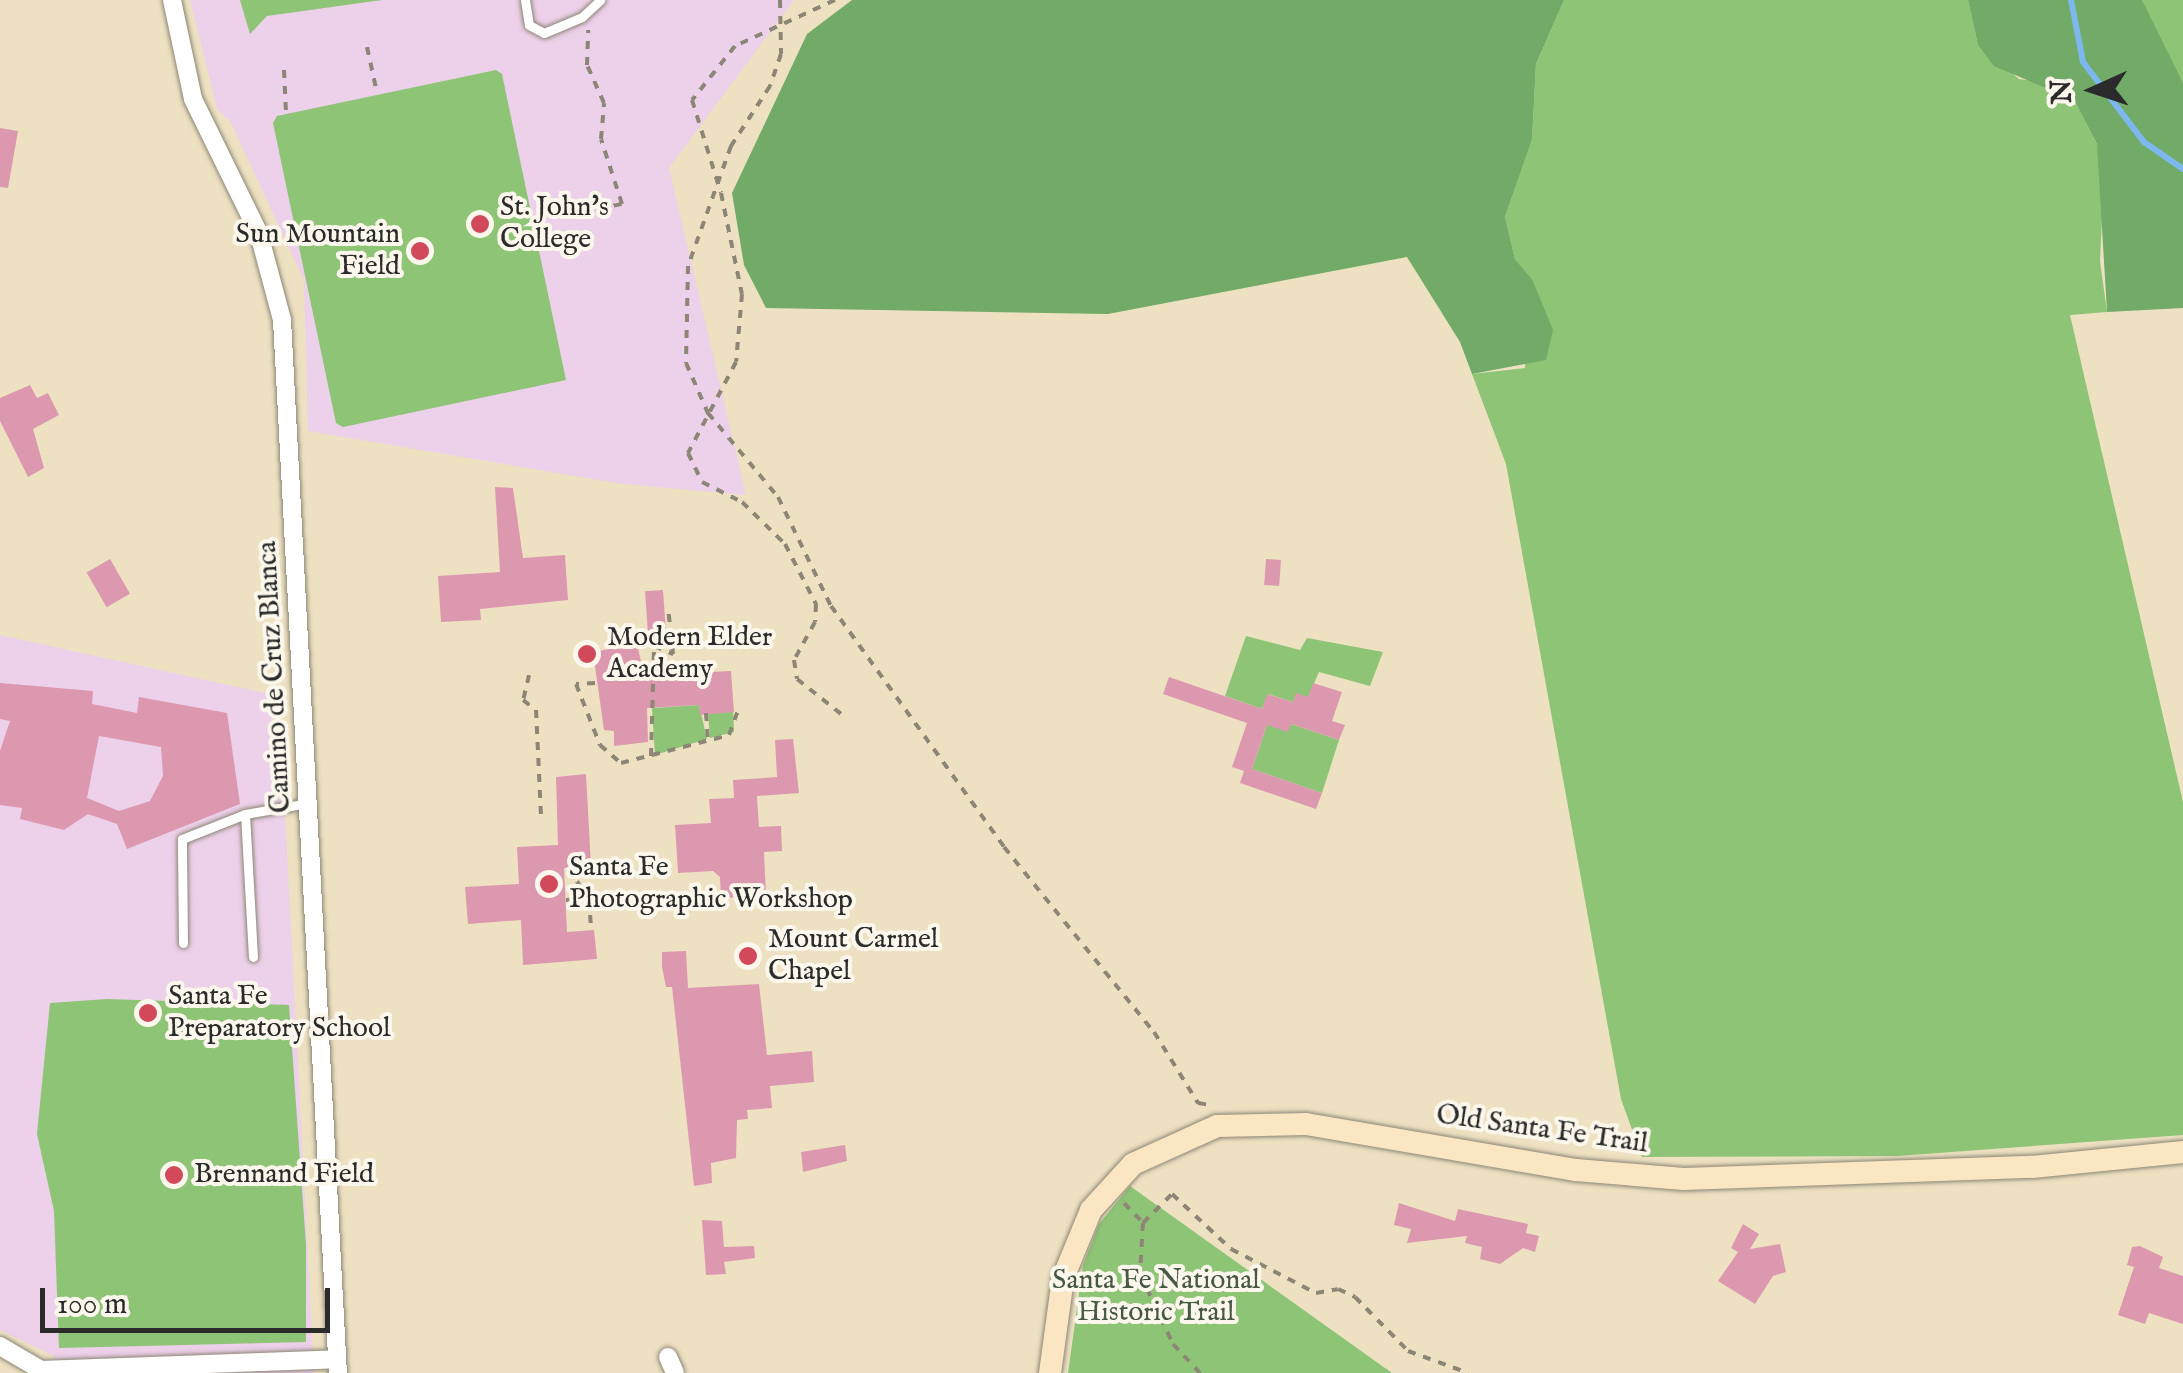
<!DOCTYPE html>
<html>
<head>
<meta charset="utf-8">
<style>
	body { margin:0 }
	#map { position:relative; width:2183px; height:1373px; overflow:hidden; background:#eee1c2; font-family:"IM FELL English",serif }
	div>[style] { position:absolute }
	.built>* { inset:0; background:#edd0e9 }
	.green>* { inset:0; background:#8dc476 }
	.forest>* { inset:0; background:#72aa67 }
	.stream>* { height:6px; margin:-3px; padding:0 3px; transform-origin:3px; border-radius:3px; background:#7cb8ee }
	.building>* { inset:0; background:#dc98af; transform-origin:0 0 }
	.path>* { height:4px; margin-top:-2px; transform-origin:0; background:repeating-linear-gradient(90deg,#8c8676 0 8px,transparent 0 16px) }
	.roads { filter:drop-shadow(0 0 2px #8c8676) drop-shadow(0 0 2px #8c8676) }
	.lane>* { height:9px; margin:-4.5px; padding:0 4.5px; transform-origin:4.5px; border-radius:4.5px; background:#fff }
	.street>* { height:18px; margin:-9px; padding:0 9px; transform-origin:9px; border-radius:9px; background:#fff }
	.secondary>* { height:22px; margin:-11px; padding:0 11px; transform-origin:11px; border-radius:11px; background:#fbe6c4 }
	.dots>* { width:28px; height:28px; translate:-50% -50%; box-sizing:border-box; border:5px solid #fbf7ec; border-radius:50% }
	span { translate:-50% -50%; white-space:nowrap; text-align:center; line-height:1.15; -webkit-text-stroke:8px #fbf7ec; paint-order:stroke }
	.poi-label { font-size:28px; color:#2b2b2b }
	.left { translate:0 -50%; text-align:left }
	.right { translate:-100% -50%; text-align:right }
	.street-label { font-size:28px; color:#2b2b2b }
	.park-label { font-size:28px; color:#485942 }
	.north { position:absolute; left:2043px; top:40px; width:100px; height:100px; -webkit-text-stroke:8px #fbf7ec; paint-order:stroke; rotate:267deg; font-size:28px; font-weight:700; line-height:40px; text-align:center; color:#2b2b2b }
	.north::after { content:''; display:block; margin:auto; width:35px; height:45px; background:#2b2b2b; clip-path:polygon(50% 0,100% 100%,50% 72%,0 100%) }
	.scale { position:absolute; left:40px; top:1288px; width:290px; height:45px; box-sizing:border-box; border:5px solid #2b2b2b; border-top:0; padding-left:12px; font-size:30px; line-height:35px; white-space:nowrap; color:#2b2b2b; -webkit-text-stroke:8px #fbf7ec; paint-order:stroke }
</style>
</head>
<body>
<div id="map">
	<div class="built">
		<div style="clip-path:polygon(190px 0,794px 0,669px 168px,746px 495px,622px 484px,308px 431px,304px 280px,230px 121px,217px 109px)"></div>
		<div style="clip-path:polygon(0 635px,279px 696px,314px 1373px,55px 1373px,54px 1356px,0 1330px)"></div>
	</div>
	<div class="green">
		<div style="clip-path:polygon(240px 0,382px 0,267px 16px,250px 34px)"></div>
		<div style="clip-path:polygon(1564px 0,1968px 0,1978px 45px,2019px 79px,2041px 82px,2074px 100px,2097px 144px,2104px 178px,2100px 261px,2107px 312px,2070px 315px,2183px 802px,2183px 1135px,1897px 1156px,1642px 1157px,1621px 1099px,1506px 464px,1472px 374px,1525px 368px,1532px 279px,1515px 259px,1505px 217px,1532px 140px,1536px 64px)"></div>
		<div style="clip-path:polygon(2142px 0,2183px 0,2183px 83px,2151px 27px)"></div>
		<div style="clip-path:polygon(496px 70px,502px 74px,566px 380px,343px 427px,336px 423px,273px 123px,277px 116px)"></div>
		<div style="clip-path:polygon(1246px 636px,1300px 650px,1307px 638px,1383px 652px,1370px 686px,1319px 672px,1308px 697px,1293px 702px,1268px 694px,1262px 709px,1225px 696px)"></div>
		<div style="clip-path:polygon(699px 705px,707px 739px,655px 755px,652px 708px)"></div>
		<div style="clip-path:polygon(733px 707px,734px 732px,710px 738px,708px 713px)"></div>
		<div style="clip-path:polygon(1291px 724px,1339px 740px,1322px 793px,1252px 769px,1267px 725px)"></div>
		<div style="clip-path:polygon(107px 999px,289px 1005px,306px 1245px,306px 1342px,59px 1348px,54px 1211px,37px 1134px,50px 1003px)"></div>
		<div style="clip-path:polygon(1130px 1186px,1392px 1373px,1068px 1373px,1083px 1265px,1099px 1224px)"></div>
	</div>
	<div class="forest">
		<div style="clip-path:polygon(852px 0,1564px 0,1536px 64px,1532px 140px,1505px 217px,1515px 259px,1532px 279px,1553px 330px,1546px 360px,1472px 374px,1460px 342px,1407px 257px,1108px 314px,766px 308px,744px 265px,732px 193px,807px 34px)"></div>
		<div style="clip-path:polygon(1968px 0,2142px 0,2183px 83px,2183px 308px,2107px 312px,2097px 144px,2074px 100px,1994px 66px,1978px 45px)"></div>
	</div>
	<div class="stream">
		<div style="left:2071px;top:0;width:63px;rotate:79deg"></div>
		<div style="left:2083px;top:62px;width:101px;rotate:52.7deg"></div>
		<div style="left:2144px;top:142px;width:47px;rotate:34.7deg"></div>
	</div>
	<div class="building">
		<div style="clip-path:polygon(0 128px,18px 131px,8px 188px,0 187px)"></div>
		<div style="clip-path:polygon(30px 385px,37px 398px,48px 393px,59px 415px,33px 429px,44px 468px,28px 477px,0 421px,0 398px)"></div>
		<div style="clip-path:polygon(495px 487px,513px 488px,523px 558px,565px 555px,568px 600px,480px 609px,481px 620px,441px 622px,438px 576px,500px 572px)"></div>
		<div style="left:110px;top:559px;width:40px;height:27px;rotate:60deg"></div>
		<div style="left:1266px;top:559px;width:15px;height:26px;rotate:4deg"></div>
		<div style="left:663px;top:590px;width:44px;height:18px;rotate:86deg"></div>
		<div style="clip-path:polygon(637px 644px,644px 675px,731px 671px,734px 712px,700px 715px,699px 705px,647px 708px,648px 742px,614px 746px,614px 731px,604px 730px,593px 652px)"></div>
		<div style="clip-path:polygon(1169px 677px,1262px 709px,1267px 694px,1293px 702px,1296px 693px,1308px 697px,1313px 683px,1342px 692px,1332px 721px,1345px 725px,1339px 740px,1291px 724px,1288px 732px,1267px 725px,1252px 769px,1322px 793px,1316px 809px,1240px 783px,1244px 771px,1232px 767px,1247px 723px,1163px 694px)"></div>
		<div style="clip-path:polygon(evenodd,0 683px,93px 691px,92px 704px,137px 713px,139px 697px,227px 713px,240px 804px,127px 849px,117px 824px,88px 814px,64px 830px,20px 819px,22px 808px,0 805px,0 751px,10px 721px,0 719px,0 683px,99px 736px,161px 747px,163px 776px,150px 801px,119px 811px,87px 798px,99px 736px)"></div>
		<div style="clip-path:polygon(793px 739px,799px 793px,757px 796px,759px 827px,781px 826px,782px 851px,764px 852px,766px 896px,721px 898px,720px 877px,713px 871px,678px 873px,675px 825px,711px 823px,709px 799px,734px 798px,733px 780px,777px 777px,775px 740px)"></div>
		<div style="clip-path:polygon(586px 774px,591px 866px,564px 868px,567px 932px,594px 930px,597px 959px,523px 965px,521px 920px,468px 924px,465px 887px,519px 884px,517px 847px,558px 845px,556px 777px)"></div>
		<div style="clip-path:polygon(686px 951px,688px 988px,759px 984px,767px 1055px,812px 1051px,814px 1082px,770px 1086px,772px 1108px,747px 1110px,748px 1119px,737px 1120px,736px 1158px,711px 1163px,712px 1183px,694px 1186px,672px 987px,666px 987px,662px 967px,662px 952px)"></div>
		<div style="clip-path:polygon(845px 1145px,847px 1161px,803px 1172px,801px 1152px)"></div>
		<div style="clip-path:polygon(1399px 1203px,1455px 1221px,1458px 1209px,1528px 1224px,1526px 1233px,1539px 1236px,1535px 1252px,1523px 1248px,1500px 1264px,1480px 1259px,1482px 1247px,1465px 1243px,1467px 1236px,1407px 1243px,1411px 1229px,1394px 1225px)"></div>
		<div style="clip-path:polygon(702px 1220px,722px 1221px,724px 1247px,754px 1246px,755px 1258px,724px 1262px,726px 1274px,706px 1275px)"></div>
		<div style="clip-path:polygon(1743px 1224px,1759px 1234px,1750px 1249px,1780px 1244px,1786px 1272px,1773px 1276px,1755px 1304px,1718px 1281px,1738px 1252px,1731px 1248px)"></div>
		<div style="clip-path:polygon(2140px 1246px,2163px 1257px,2159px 1268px,2183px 1276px,2183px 1324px,2149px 1313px,2145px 1324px,2118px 1315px,2134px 1267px,2127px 1265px,2132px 1247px)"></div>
	</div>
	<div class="path">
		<div style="left:780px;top:0;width:54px;rotate:88.9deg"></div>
		<div style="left:781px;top:54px;width:34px;rotate:109deg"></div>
		<div style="left:770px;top:86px;width:72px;rotate:123deg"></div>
		<div style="left:731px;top:146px;width:127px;rotate:109.7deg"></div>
		<div style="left:688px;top:266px;width:97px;rotate:91.2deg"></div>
		<div style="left:686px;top:363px;width:55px;rotate:66.3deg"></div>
		<div style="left:708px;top:413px;width:109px;rotate:50.2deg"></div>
		<div style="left:778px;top:497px;width:121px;rotate:64.1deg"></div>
		<div style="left:831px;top:606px;width:297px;rotate:54.3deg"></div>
		<div style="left:1004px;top:847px;width:238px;rotate:51deg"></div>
		<div style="left:1154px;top:1032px;width:84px;rotate:58.2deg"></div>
		<div style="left:1198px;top:1103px;width:12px;rotate:9deg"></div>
		<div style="left:835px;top:0;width:110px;rotate:155.3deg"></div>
		<div style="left:735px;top:46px;width:69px;rotate:128.5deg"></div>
		<div style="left:692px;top:100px;width:97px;rotate:72.7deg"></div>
		<div style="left:721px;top:193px;width:103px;rotate:78.3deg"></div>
		<div style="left:742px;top:294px;width:68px;rotate:95deg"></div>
		<div style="left:736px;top:362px;width:103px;rotate:117.8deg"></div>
		<div style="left:688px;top:453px;width:32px;rotate:64deg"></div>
		<div style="left:702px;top:482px;width:45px;rotate:26.6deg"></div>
		<div style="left:742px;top:502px;width:60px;rotate:44.3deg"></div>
		<div style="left:785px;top:544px;width:68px;rotate:62.7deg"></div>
		<div style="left:816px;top:604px;width:18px;rotate:93deg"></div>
		<div style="left:815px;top:622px;width:43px;rotate:118.9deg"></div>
		<div style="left:794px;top:660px;width:19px;rotate:81deg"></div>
		<div style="left:797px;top:679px;width:61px;rotate:38.4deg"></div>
		<div style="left:367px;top:47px;width:47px;rotate:77.7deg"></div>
		<div style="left:284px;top:70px;width:42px;rotate:87.3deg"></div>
		<div style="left:535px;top:220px;width:88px;rotate:-10.4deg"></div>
		<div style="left:622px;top:204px;width:68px;rotate:-107.9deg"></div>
		<div style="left:601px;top:139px;width:36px;rotate:-85deg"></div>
		<div style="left:604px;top:103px;width:42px;rotate:-114.1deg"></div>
		<div style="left:587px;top:65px;width:35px;rotate:-88deg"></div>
		<div style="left:529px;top:675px;width:26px;rotate:103deg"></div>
		<div style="left:523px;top:700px;width:16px;rotate:38deg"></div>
		<div style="left:536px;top:710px;width:107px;rotate:87.3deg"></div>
		<div style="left:595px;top:683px;width:19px;rotate:177deg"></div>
		<div style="left:576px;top:684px;width:66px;rotate:68.5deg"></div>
		<div style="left:600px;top:745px;width:28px;rotate:41deg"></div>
		<div style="left:621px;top:763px;width:112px;rotate:-14.5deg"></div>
		<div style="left:729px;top:735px;width:27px;rotate:-70deg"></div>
		<div style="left:706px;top:713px;width:26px;rotate:86deg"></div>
		<div style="left:651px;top:756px;width:110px;rotate:-88.4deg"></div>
		<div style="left:654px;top:646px;width:21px;rotate:23deg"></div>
		<div style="left:673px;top:654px;width:47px;rotate:-96.1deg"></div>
		<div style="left:568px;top:868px;width:37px;rotate:56deg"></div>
		<div style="left:589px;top:899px;width:32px;rotate:86deg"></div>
		<div style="left:566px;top:900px;width:36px;rotate:-3deg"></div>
		<div style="left:1124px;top:1203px;width:28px;rotate:46deg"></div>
		<div style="left:1143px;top:1223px;width:41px;rotate:-45deg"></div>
		<div style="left:1172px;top:1194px;width:81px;rotate:43deg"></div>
		<div style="left:1231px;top:1249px;width:96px;rotate:27.4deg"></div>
		<div style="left:1316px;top:1293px;width:22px;rotate:-10deg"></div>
		<div style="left:1338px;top:1289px;width:19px;rotate:25deg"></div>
		<div style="left:1355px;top:1297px;width:76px;rotate:45.5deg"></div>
		<div style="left:1408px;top:1351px;width:64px;rotate:20.1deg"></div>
		<div style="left:1143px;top:1223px;width:51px;rotate:93.4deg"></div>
		<div style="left:1140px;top:1274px;width:77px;rotate:64.8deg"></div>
		<div style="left:1173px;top:1344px;width:40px;rotate:47deg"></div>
	</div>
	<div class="roads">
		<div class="lane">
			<div style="left:525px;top:0;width:25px;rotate:81deg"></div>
			<div style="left:529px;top:25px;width:17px;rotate:28deg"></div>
			<div style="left:544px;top:33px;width:41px;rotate:-22.8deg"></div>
			<div style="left:582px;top:17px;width:25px;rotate:-43deg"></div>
			<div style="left:183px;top:943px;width:104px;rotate:-90.6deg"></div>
			<div style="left:182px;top:839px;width:68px;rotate:-21.6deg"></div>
			<div style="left:253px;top:957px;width:143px;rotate:-93.2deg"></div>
			<div style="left:245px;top:814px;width:65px;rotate:-9.8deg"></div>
		</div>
		<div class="street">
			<div style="left:172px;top:0;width:101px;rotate:78deg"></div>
			<div style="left:193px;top:99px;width:150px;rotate:63.9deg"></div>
			<div style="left:259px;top:234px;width:89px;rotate:75deg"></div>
			<div style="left:282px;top:320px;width:1054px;rotate:86.96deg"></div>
			<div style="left:0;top:1346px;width:48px;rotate:30.3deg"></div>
			<div style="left:41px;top:1370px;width:296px;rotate:-2.1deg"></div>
			<div style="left:668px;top:1357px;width:17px;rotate:66deg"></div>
		</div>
		<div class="secondary">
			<div style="left:1050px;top:1373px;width:96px;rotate:-82.2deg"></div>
			<div style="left:1063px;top:1278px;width:74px;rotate:-67.6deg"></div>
			<div style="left:1091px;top:1210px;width:62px;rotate:-47.6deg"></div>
			<div style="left:1133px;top:1164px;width:92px;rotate:-24.3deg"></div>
			<div style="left:1217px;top:1126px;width:89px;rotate:-1.3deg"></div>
			<div style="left:1306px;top:1124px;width:274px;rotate:9.7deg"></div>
			<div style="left:1576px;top:1170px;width:108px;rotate:4.8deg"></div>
			<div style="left:1684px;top:1179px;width:348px;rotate:-2deg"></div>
			<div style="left:2032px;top:1167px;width:152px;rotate:-5.7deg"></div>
		</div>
	</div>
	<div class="dots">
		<div style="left:480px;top:224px;background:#d1495b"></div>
		<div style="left:420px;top:251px;background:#d1495b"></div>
		<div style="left:587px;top:654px;background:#d1495b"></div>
		<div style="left:549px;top:884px;background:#d1495b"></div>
		<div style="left:748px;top:956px;background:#d1495b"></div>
		<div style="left:148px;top:1013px;background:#d1495b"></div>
		<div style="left:174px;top:1175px;background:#d1495b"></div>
	</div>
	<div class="poi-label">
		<span class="left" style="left:500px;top:224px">St. John's<br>College</span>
		<span class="right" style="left:400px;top:251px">Sun Mountain<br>Field</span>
		<span class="left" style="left:607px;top:654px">Modern Elder<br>Academy</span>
		<span class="left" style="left:569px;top:884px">Santa Fe<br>Photographic Workshop</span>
		<span class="left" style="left:768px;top:956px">Mount Carmel<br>Chapel</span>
		<span class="left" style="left:168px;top:1013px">Santa Fe<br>Preparatory School</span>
		<span class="left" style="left:194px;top:1175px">Brennand Field</span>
	</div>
	<div class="street-label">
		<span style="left:275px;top:677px;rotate:-93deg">Camino de Cruz Blanca</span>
		<span style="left:1542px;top:1130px;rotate:8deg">Old Santa Fe Trail</span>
	</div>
	<div class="park-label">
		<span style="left:1156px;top:1297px">Santa Fe National<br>Historic Trail</span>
	</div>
	<div class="north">N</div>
	<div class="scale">100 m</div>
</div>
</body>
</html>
